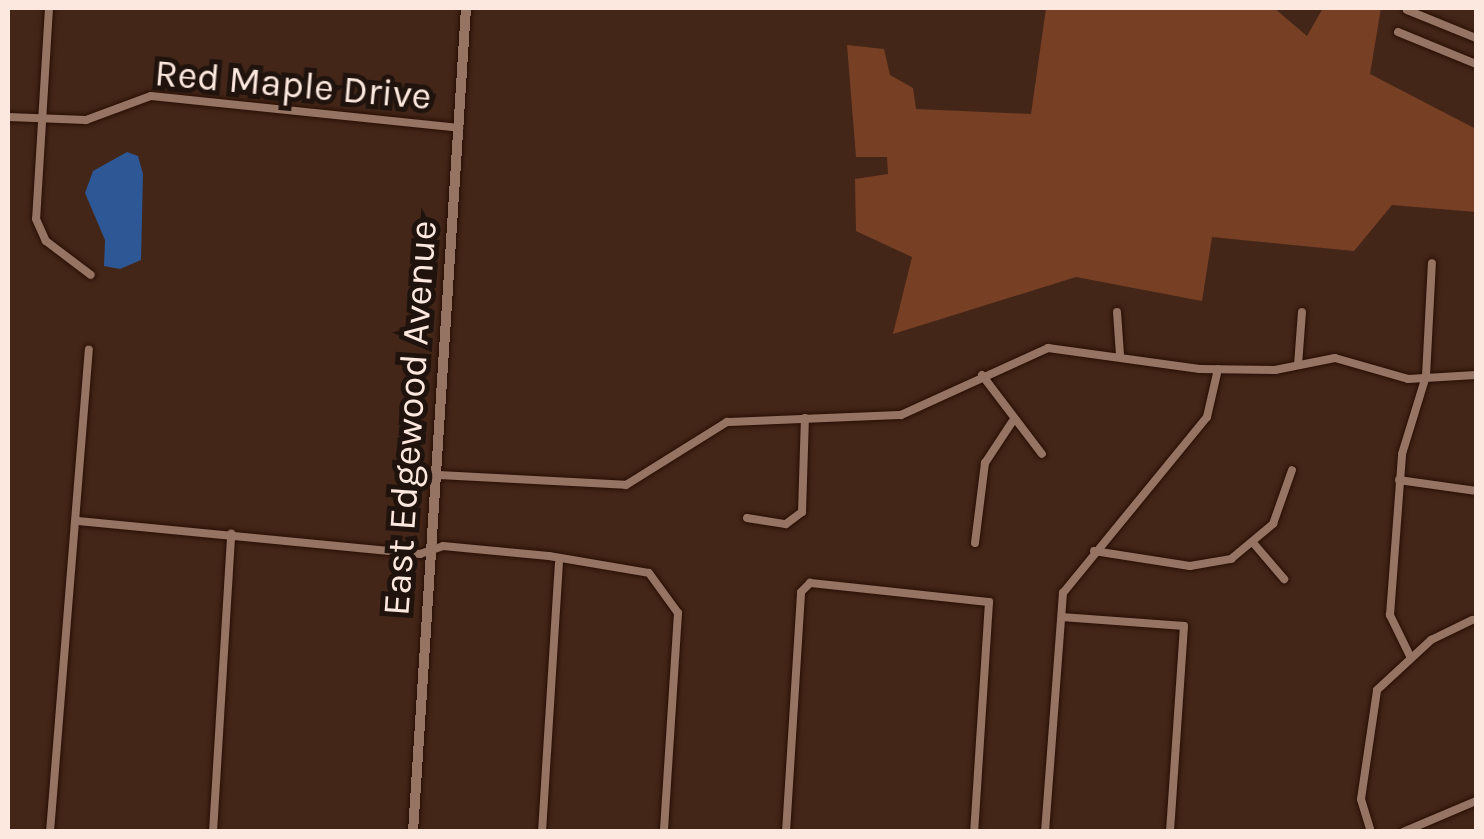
<!DOCTYPE html>
<html>
<head>
<meta charset="utf-8">
<style>
	body { margin:0 }
	#map { position:relative; width:1484px; height:839px; overflow:hidden; background:#432618; font-family:Karla,sans-serif }
	div>[style] { position:absolute }
	.green>* { inset:0; background:#774025 }
	.water>* { inset:0; background:#2e5795 }
	.roads { filter:drop-shadow(0 0 2px #280e03) drop-shadow(0 0 2px #280e03) }
	.minor>* { height:8px; margin:-4px; padding:0 4px; transform-origin:4px; border-radius:4px; background:#967464 }
	.secondary>* { height:10px; margin:-5px; padding:0 5px; transform-origin:5px; border-radius:5px; background:#967464 }
	span { translate:-50% -50%; white-space:nowrap; text-align:center; line-height:1.15; -webkit-text-stroke:10px #20130d; paint-order:stroke }
	.street-label { font-size:38px; color:#fce8df }
	.frame { position:absolute; inset:0; border:10px solid #fce8df; pointer-events:none }
</style>
</head>
<body>
<div id="map">
	<div class="green">
		<div style="clip-path:polygon(1046px 8px,1274px 8px,1307px 36px,1323px 8px,1381px 8px,1370px 74px,1476px 129px,1476px 212px,1392px 205px,1354px 251px,1212px 237px,1202px 301px,1076px 277px,893px 334px,912px 257px,856px 231px,855px 179px,888px 174px,887px 157px,856px 157px,847px 45px,884px 49px,890px 75px,913px 88px,916px 109px,1031px 114px)"></div>
	</div>
	<div class="water">
		<div style="clip-path:polygon(127px 152px,138px 156px,143px 174px,141px 260px,120px 269px,104px 266px,105px 240px,85px 193px,93px 171px)"></div>
	</div>
	<div class="roads">
		<div class="minor">
			<div style="left:49px;top:8px;width:211px;rotate:93.5deg"></div>
			<div style="left:36px;top:219px;width:24px;rotate:66deg"></div>
			<div style="left:46px;top:241px;width:56px;rotate:37.1deg"></div>
			<div style="left:1407px;top:10px;width:74px;rotate:22.1deg"></div>
			<div style="left:1398px;top:32px;width:84px;rotate:22.3deg"></div>
			<div style="left:8px;top:117px;width:78px;rotate:2.2deg"></div>
			<div style="left:86px;top:120px;width:69px;rotate:-20.3deg"></div>
			<div style="left:151px;top:96px;width:310px;rotate:5.9deg"></div>
			<div style="left:1117px;top:312px;width:43px;rotate:86deg"></div>
			<div style="left:1298px;top:365px;width:53px;rotate:-85.7deg"></div>
			<div style="left:982px;top:375px;width:99px;rotate:52.8deg"></div>
			<div style="left:438px;top:475px;width:188px;rotate:3deg"></div>
			<div style="left:626px;top:485px;width:119px;rotate:-32deg"></div>
			<div style="left:727px;top:422px;width:174px;rotate:-2.3deg"></div>
			<div style="left:901px;top:415px;width:162px;rotate:-24.5deg"></div>
			<div style="left:1048px;top:348px;width:153px;rotate:7.9deg"></div>
			<div style="left:1200px;top:369px;width:75px;rotate:0.8deg"></div>
			<div style="left:1275px;top:370px;width:61px;rotate:-11.3deg"></div>
			<div style="left:1335px;top:358px;width:76px;rotate:16deg"></div>
			<div style="left:1408px;top:379px;width:68px;rotate:-3.4deg"></div>
			<div style="left:1399px;top:480px;width:78px;rotate:8.1deg"></div>
			<div style="left:747px;top:518px;width:39px;rotate:9deg"></div>
			<div style="left:786px;top:524px;width:20px;rotate:-37deg"></div>
			<div style="left:802px;top:512px;width:94px;rotate:-88.2deg"></div>
			<div style="left:78px;top:521px;width:344px;rotate:5.5deg"></div>
			<div style="left:420px;top:554px;width:24px;rotate:-19deg"></div>
			<div style="left:443px;top:546px;width:106px;rotate:5.4deg"></div>
			<div style="left:549px;top:556px;width:101px;rotate:9.6deg"></div>
			<div style="left:649px;top:573px;width:49px;rotate:54.1deg"></div>
			<div style="left:678px;top:613px;width:219px;rotate:93.7deg"></div>
			<div style="left:975px;top:543px;width:81px;rotate:-82.9deg"></div>
			<div style="left:985px;top:463px;width:49px;rotate:-56.6deg"></div>
			<div style="left:1255px;top:545px;width:45px;rotate:49.5deg"></div>
			<div style="left:1094px;top:551px;width:97px;rotate:8.9deg"></div>
			<div style="left:1190px;top:566px;width:42px;rotate:-9.7deg"></div>
			<div style="left:1231px;top:559px;width:55px;rotate:-39.8deg"></div>
			<div style="left:1273px;top:524px;width:57px;rotate:-70.6deg"></div>
			<div style="left:1062px;top:617px;width:122px;rotate:4.2deg"></div>
			<div style="left:1184px;top:626px;width:206px;rotate:93.9deg"></div>
			<div style="left:1410px;top:656px;width:46px;rotate:-116deg"></div>
			<div style="left:1390px;top:615px;width:161px;rotate:-85.7deg"></div>
			<div style="left:1402px;top:454px;width:82px;rotate:-72.9deg"></div>
			<div style="left:1426px;top:376px;width:113px;rotate:-87deg"></div>
			<div style="left:50px;top:832px;width:484px;rotate:-85.4deg"></div>
			<div style="left:213px;top:832px;width:299px;rotate:-86.5deg"></div>
			<div style="left:542px;top:832px;width:269px;rotate:-86.4deg"></div>
			<div style="left:786px;top:832px;width:240px;rotate:-86.4deg"></div>
			<div style="left:801px;top:592px;width:13px;rotate:-45deg"></div>
			<div style="left:810px;top:583px;width:180px;rotate:6.1deg"></div>
			<div style="left:989px;top:602px;width:230px;rotate:93.7deg"></div>
			<div style="left:1045px;top:832px;width:240px;rotate:-85.7deg"></div>
			<div style="left:1063px;top:593px;width:227px;rotate:-50.7deg"></div>
			<div style="left:1207px;top:417px;width:49px;rotate:-77.1deg"></div>
			<div style="left:1371px;top:832px;width:34px;rotate:-107deg"></div>
			<div style="left:1361px;top:799px;width:110px;rotate:-81.6deg"></div>
			<div style="left:1377px;top:690px;width:74px;rotate:-42.8deg"></div>
			<div style="left:1431px;top:640px;width:46px;rotate:-26deg"></div>
			<div style="left:1403px;top:832px;width:79px;rotate:-23deg"></div>
		</div>
		<div class="secondary">
			<div style="left:413px;top:832px;width:826px;rotate:-86.32deg"></div>
		</div>
	</div>
	<div class="street-label">
		<span style="left:293px;top:85px;rotate:5deg">Red Maple Drive</span>
		<span style="left:410px;top:418px;rotate:-86deg">East Edgewood Avenue</span>
	</div>
	<div class="frame"></div>
</div>
</body>
</html>
